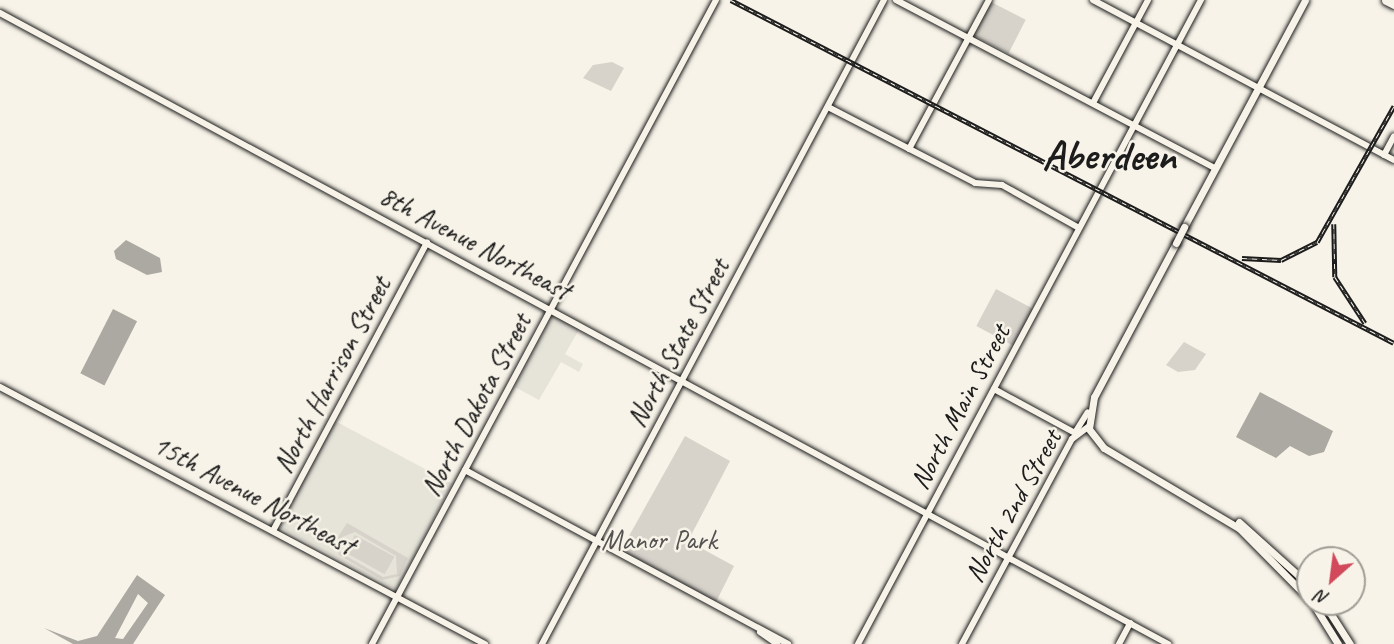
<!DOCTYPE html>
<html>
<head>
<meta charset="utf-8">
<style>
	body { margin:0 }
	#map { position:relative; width:1394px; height:644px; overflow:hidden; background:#f7f3e8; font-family:Caveat,sans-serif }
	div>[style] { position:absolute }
	.built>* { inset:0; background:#e6e3d9; transform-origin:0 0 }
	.green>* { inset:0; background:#d7d3cb; transform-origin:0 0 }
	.water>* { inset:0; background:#aca9a2; transform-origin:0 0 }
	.roads { filter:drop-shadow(0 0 2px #1c1c1c) drop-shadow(0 0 2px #1c1c1c) }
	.secondary>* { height:6px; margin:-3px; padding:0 3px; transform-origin:3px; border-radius:3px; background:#f7f3e8 }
	.primary>* { height:7px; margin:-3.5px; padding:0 3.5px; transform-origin:3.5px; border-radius:3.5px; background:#f7f3e8 }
	.highway>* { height:9px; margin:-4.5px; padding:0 4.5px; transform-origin:4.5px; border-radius:4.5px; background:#f7f3e8 }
	.rail>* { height:4.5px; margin-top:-2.25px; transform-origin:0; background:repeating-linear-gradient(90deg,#f7f3e8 0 5px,#1c1c1c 0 10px); box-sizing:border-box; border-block:2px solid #1c1c1c }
	.bridges { filter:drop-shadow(0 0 2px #1c1c1c) drop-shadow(0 0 2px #1c1c1c) }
	.primary-bridge>* { height:7px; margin:-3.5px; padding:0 3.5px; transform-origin:3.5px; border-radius:3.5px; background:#f7f3e8 }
	span { translate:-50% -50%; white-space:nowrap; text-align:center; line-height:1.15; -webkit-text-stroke:5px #f7f3e8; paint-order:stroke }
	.street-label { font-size:28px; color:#1c1c1c }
	.park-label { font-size:28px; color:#545351 }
	.town-label { font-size:42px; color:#1c1c1c; font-weight:700 }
	.north { position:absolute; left:1296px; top:546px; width:70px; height:70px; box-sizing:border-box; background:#f7f3e8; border:2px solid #9f9d96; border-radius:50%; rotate:208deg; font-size:19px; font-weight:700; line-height:28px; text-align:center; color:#1c1c1c }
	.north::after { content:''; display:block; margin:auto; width:24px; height:32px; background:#d1495b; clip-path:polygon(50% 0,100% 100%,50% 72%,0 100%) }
</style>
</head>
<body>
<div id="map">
	<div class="built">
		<div style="clip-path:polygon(553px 314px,580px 328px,565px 354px,583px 364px,579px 372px,561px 362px,539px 400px,515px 387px)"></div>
		<div style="left:335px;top:421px;width:133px;height:120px;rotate:28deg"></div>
	</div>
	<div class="green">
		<div style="left:991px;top:2px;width:39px;height:38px;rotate:27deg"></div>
		<div style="clip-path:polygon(612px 62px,624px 68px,611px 91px,583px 78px,593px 65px)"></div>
		<div style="left:996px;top:289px;width:42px;height:42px;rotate:28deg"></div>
		<div style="clip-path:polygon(1184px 342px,1206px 354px,1195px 370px,1178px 372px,1166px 365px)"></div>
		<div style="clip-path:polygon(685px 436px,730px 461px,688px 541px,734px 566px,715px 604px,620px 552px)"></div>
		<div style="clip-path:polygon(evenodd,347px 523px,408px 558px,400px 576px,382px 580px,339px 555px,336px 540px,347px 523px,355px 532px,396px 556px,397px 574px,383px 577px,341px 553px,342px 537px,355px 532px)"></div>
		<div style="left:355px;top:535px;width:45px;height:20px;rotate:29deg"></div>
	</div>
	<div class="water">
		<div style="clip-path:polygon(126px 240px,160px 258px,162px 272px,147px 275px,116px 259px,114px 251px)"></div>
		<div style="left:113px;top:309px;width:27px;height:72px;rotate:27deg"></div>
		<div style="clip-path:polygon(1260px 392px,1333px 431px,1324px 452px,1309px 456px,1290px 446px,1276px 458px,1236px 437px)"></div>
		<div style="clip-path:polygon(evenodd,137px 575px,165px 595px,133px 644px,73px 644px,44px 628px,78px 641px,97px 636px,137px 575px,138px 594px,148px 603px,123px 639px,115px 638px,138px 594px)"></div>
	</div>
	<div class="roads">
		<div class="secondary">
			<div style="left:896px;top:0;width:361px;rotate:27.8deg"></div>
			<div style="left:1093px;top:0;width:341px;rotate:28deg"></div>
			<div style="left:0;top:13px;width:1328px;rotate:28.38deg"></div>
			<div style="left:1093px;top:103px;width:117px;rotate:-61.9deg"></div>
			<div style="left:828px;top:107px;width:165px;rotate:27.3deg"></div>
			<div style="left:975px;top:183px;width:27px;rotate:4deg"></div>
			<div style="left:1002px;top:185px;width:88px;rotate:29.2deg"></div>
			<div style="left:909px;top:149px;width:169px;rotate:-61.8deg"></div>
			<div style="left:1384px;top:155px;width:21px;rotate:-62deg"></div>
			<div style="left:0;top:387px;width:549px;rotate:27.92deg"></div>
			<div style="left:994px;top:389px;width:92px;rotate:28.5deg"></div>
			<div style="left:1076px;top:431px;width:22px;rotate:-58deg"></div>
			<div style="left:465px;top:470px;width:367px;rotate:28.3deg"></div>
			<div style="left:274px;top:529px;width:325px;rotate:-61.9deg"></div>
			<div style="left:760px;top:632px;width:21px;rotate:35deg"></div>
			<div style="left:372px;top:644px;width:730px;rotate:-61.89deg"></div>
			<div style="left:542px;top:644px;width:729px;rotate:-62.03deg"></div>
			<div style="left:858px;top:644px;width:730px;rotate:-61.96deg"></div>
			<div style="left:962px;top:644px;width:233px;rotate:-61.8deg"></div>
			<div style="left:1072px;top:439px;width:21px;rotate:-37deg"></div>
			<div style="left:1119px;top:644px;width:24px;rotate:-62deg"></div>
		</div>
		<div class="primary">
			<div style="left:1184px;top:227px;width:257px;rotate:-61.9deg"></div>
			<div style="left:1176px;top:243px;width:174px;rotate:118deg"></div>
			<div style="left:1094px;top:397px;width:32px;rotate:99deg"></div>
			<div style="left:1089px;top:429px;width:24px;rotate:52deg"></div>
			<div style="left:1104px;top:448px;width:157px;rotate:30.7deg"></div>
			<div style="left:1239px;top:528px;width:101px;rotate:45.4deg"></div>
			<div style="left:1239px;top:522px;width:96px;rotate:42deg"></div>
			<div style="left:1312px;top:602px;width:49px;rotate:58.2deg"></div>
			<div style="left:1323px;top:602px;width:50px;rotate:57.3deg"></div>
		</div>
		<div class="highway">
			<div style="left:1386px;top:0;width:9px;rotate:27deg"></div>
		</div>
	</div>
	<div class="rail">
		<div style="left:731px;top:0;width:746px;rotate:27.35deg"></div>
		<div style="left:1334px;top:224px;width:53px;rotate:88.9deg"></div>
		<div style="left:1335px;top:277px;width:55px;rotate:56.9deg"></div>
		<div style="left:1242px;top:258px;width:39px;rotate:3deg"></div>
		<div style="left:1281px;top:260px;width:40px;rotate:-26.6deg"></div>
		<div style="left:1317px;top:242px;width:156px;rotate:-60.5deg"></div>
	</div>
	<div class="bridges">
		<div class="primary-bridge">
			<div style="left:1176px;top:243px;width:18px;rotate:-63deg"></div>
		</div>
	</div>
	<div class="street-label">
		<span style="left:475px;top:243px;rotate:28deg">8th Avenue Northeast</span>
		<span style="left:678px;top:343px;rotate:-62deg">North State Street</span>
		<span style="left:332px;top:375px;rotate:-62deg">North Harrison Street</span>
		<span style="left:476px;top:405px;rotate:-62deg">North Dakota Street</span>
		<span style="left:960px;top:407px;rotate:-62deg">North Main Street</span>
		<span style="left:254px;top:495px;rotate:28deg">15th Avenue Northeast</span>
		<span style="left:1013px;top:506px;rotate:-61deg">North 2nd Street</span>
	</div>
	<div class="park-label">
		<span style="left:659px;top:540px">Manor Park</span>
	</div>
	<div class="town-label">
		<span style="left:1109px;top:156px">Aberdeen</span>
	</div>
	<div class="north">N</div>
</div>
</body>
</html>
